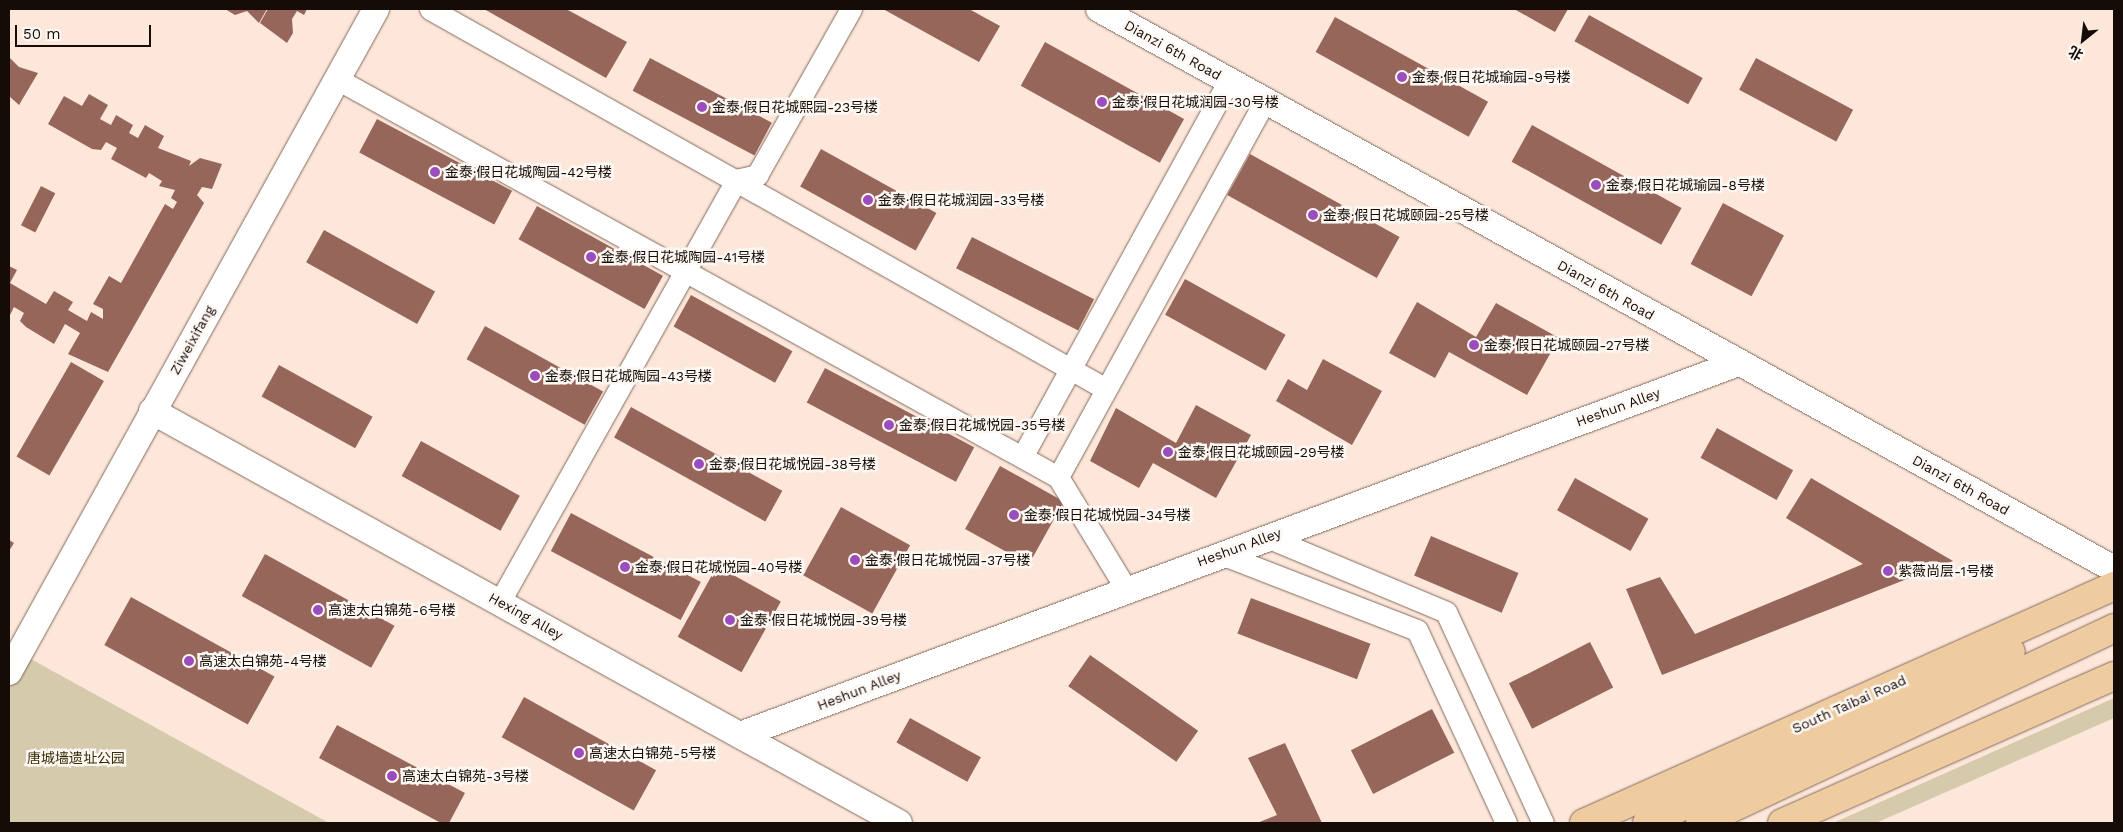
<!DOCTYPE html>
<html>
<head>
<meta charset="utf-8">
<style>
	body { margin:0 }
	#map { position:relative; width:2123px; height:832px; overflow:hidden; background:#fde7da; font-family:"Work Sans","Noto Sans SC",sans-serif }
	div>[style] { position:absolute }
	.green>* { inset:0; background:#d5cbac }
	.building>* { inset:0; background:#97665b; transform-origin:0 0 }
	.roads { filter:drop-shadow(0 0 1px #826a5c) drop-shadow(0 0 1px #826a5c) }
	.minor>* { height:21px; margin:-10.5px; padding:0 10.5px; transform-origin:10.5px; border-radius:10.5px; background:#fff }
	.tertiary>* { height:26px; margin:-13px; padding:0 13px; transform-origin:13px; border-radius:13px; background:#fff }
	.primary>* { height:28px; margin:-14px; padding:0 14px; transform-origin:14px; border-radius:14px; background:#eecca0 }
	.dots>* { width:14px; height:14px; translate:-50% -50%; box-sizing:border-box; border:2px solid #fef8f5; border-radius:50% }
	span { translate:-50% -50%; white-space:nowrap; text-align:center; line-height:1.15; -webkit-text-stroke:5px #fef8f5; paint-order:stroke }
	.street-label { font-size:14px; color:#150c07 }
	.poi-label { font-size:14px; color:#150c07 }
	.left { translate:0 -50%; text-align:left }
	.park-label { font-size:14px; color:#3a2e06 }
	.frame { position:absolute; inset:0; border:10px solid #150c07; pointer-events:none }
	.north { position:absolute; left:2058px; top:15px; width:50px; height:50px; -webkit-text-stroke:4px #fef8f5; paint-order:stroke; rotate:209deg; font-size:14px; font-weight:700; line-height:20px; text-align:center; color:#150c07 }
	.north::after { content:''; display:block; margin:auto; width:18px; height:22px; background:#150c07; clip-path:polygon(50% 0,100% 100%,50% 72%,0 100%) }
	.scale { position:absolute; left:15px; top:25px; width:136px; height:22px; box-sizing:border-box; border:2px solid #150c07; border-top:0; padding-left:6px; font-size:15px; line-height:18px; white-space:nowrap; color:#150c07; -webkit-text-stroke:4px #fef8f5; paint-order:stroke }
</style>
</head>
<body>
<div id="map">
	<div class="green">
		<div style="clip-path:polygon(9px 647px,329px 823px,9px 823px)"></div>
		<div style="clip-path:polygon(2114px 698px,2114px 718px,1876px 823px,1833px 823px)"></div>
	</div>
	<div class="building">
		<div style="clip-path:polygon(225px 9px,267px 9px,259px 23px,247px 11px,235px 15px)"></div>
		<div style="clip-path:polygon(268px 9px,307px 9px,304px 15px,297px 11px,292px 19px,293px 33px,287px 43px,260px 23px)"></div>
		<div style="clip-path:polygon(484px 9px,566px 9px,627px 42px,606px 78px)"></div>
		<div style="clip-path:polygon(883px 9px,969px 9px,1000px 26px,979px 62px)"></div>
		<div style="clip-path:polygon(1514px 9px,1568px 9px,1555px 32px)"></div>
		<div style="left:1589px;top:15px;width:130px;height:30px;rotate:29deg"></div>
		<div style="left:1335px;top:17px;width:175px;height:40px;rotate:29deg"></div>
		<div style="left:1045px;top:42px;width:159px;height:50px;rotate:29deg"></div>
		<div style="clip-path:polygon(9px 57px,19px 67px,38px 73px,19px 105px,9px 96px)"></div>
		<div style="left:650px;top:58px;width:138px;height:37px;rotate:28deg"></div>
		<div style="left:1756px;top:58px;width:110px;height:36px;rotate:28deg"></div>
		<div style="clip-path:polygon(89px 94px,108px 105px,100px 119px,111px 125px,116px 115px,133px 125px,129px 133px,138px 138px,145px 125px,164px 136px,158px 148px,191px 161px,189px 166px,200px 158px,222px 164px,212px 189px,202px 187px,197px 195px,204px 203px,108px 372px,68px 354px,80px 333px,65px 324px,54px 344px,26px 327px,20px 321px,24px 313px,14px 307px,9px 317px,9px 266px,17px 270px,10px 283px,46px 304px,54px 291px,73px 302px,68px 310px,87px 321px,91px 312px,103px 319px,103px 309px,93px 304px,109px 276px,121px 283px,165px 204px,173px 209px,177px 202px,171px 198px,175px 190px,159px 186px,162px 181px,149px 173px,146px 178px,111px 159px,117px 148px,106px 142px,101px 150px,92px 149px,48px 124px,64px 96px,82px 106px)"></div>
		<div style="left:377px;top:119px;width:153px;height:38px;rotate:28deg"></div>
		<div style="left:1532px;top:125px;width:171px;height:42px;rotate:29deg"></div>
		<div style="left:821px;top:149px;width:132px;height:43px;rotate:29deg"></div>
		<div style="left:1250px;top:154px;width:171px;height:47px;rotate:29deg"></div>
		<div style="left:41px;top:186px;width:16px;height:44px;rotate:27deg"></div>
		<div style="left:1723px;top:203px;width:69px;height:69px;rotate:28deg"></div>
		<div style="left:537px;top:206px;width:144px;height:38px;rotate:29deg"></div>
		<div style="left:324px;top:230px;width:127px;height:37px;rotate:29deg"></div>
		<div style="left:972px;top:237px;width:137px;height:35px;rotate:27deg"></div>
		<div style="left:1185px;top:279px;width:115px;height:41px;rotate:29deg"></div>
		<div style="left:691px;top:295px;width:116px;height:36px;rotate:29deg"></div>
		<div style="clip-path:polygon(1417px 302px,1476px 337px,1496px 303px,1559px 338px,1527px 395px,1449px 352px,1435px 378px,1389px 353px)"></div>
		<div style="left:485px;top:326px;width:135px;height:38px;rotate:29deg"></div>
		<div style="clip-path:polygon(1323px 359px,1382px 391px,1352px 445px,1276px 401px,1288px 379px,1307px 390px)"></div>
		<div style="left:71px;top:362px;width:38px;height:109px;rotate:30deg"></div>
		<div style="left:279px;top:365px;width:107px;height:36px;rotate:29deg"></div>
		<div style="left:825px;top:368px;width:169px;height:39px;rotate:28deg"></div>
		<div style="clip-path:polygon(1196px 405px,1251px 435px,1216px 498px,1153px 463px,1139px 488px,1090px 461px,1116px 408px,1176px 443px)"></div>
		<div style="left:631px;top:407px;width:173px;height:35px;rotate:29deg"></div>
		<div style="left:1717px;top:428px;width:87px;height:34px;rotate:29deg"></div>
		<div style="left:421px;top:441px;width:113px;height:40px;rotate:29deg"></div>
		<div style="left:1000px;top:466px;width:73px;height:72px;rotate:29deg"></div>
		<div style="left:1575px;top:478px;width:84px;height:37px;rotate:29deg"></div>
		<div style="clip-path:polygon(1811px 478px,1953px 561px,1662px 675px,1626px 589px,1660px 577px,1695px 634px,1863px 564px,1786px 518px)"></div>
		<div style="left:841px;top:507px;width:79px;height:78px;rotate:29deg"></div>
		<div style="left:571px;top:513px;width:147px;height:43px;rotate:28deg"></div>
		<div style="left:1431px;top:536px;width:95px;height:43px;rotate:23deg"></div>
		<div style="clip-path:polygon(9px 540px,14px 543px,9px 551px)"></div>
		<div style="left:265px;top:554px;width:148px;height:48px;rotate:29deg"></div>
		<div style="left:717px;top:566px;width:73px;height:81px;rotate:29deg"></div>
		<div style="left:131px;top:597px;width:164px;height:55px;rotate:29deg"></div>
		<div style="left:1251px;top:598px;width:128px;height:38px;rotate:21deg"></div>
		<div style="left:1590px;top:642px;width:51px;height:91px;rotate:63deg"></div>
		<div style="left:1090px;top:655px;width:132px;height:38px;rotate:35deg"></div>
		<div style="left:524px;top:697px;width:151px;height:46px;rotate:29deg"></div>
		<div style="left:1432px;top:709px;width:49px;height:91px;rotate:63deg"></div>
		<div style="left:910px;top:718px;width:81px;height:28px;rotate:29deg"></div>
		<div style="clip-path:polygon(337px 725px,465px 793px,449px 823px,441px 823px,319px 758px)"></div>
		<div style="clip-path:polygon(1285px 743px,1322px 823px,1257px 823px,1277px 815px,1248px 758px)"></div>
	</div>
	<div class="roads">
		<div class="minor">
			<div style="left:430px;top:9px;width:775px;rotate:29.34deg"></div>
			<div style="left:337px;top:79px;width:824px;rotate:28.9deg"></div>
			<div style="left:1058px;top:477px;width:131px;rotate:58.7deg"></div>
			<div style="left:1022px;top:457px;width:429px;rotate:-61.2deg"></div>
			<div style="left:1058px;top:477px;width:430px;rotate:-61.2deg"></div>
			<div style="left:1267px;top:537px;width:194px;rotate:22.7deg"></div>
			<div style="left:1446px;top:612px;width:232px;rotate:65.3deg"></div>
			<div style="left:1221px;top:554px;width:210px;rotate:21.2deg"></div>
			<div style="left:1417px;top:630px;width:213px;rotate:65.2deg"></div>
			<div style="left:500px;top:601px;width:483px;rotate:-60.7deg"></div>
			<div style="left:736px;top:180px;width:22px;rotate:-13deg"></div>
			<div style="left:757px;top:175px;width:191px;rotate:-60.5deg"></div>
		</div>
		<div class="tertiary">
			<div style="left:1099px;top:9px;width:1159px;rotate:28.89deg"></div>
			<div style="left:152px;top:411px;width:853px;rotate:28.88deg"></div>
			<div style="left:9px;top:672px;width:758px;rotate:-61.03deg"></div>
			<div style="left:740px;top:735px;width:1065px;rotate:-20.44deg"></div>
		</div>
		<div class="primary">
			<div style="left:1584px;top:823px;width:581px;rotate:-24.09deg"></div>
			<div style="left:1647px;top:823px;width:402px;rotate:-25.2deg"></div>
			<div style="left:1700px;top:823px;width:458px;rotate:-25.2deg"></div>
			<div style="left:1782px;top:823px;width:363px;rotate:-23.9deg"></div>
		</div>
	</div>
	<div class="dots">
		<div style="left:1402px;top:77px;background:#9c4dbd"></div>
		<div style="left:1102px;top:102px;background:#9c4dbd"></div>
		<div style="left:702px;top:107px;background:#9c4dbd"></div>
		<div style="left:435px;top:172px;background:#9c4dbd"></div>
		<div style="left:1596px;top:185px;background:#9c4dbd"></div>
		<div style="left:868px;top:200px;background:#9c4dbd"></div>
		<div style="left:1313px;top:215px;background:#9c4dbd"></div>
		<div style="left:591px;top:257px;background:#9c4dbd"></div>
		<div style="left:1474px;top:345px;background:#9c4dbd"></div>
		<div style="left:535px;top:376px;background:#9c4dbd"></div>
		<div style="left:889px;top:425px;background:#9c4dbd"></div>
		<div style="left:1168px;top:452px;background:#9c4dbd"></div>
		<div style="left:699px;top:464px;background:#9c4dbd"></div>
		<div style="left:1014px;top:515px;background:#9c4dbd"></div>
		<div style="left:855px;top:560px;background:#9c4dbd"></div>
		<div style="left:625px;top:567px;background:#9c4dbd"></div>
		<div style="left:1888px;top:571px;background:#9c4dbd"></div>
		<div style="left:318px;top:610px;background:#9c4dbd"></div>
		<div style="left:730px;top:620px;background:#9c4dbd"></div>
		<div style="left:189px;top:661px;background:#9c4dbd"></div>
		<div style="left:579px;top:753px;background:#9c4dbd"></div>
		<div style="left:392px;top:776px;background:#9c4dbd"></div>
	</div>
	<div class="street-label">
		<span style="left:1173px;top:50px;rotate:29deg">Dianzi 6th Road</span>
		<span style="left:1606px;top:290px;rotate:29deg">Dianzi 6th Road</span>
		<span style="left:192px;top:340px;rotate:-61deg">Ziweixifang</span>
		<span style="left:1618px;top:407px;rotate:-20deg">Heshun Alley</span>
		<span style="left:1961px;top:485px;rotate:29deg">Dianzi 6th Road</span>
		<span style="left:1239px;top:547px;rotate:-20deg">Heshun Alley</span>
		<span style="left:526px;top:616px;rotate:29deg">Hexing Alley</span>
		<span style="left:859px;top:690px;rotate:-21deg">Heshun Alley</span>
		<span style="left:1849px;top:704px;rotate:-24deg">South Taibai Road</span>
	</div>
	<div class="poi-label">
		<span class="left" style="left:1412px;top:77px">金泰·假日花城瑜园-9号楼</span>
		<span class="left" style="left:1112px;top:102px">金泰·假日花城润园-30号楼</span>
		<span class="left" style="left:712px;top:107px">金泰·假日花城熙园-23号楼</span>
		<span class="left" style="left:445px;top:172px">金泰·假日花城陶园-42号楼</span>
		<span class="left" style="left:1606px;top:185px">金泰·假日花城瑜园-8号楼</span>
		<span class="left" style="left:878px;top:200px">金泰·假日花城润园-33号楼</span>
		<span class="left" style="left:1323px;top:215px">金泰·假日花城颐园-25号楼</span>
		<span class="left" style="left:601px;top:257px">金泰·假日花城陶园-41号楼</span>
		<span class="left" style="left:1484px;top:345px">金泰·假日花城颐园-27号楼</span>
		<span class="left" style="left:545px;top:376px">金泰·假日花城陶园-43号楼</span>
		<span class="left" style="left:899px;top:425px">金泰·假日花城悦园-35号楼</span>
		<span class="left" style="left:1178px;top:452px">金泰·假日花城颐园-29号楼</span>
		<span class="left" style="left:709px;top:464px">金泰·假日花城悦园-38号楼</span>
		<span class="left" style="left:1024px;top:515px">金泰·假日花城悦园-34号楼</span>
		<span class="left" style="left:865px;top:560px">金泰·假日花城悦园-37号楼</span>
		<span class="left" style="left:635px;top:567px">金泰·假日花城悦园-40号楼</span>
		<span class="left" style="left:1898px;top:571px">紫薇尚层-1号楼</span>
		<span class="left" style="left:328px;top:610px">高速太白锦苑-6号楼</span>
		<span class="left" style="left:740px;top:620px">金泰·假日花城悦园-39号楼</span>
		<span class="left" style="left:199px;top:661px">高速太白锦苑-4号楼</span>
		<span class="left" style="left:589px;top:753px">高速太白锦苑-5号楼</span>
		<span class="left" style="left:402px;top:776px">高速太白锦苑-3号楼</span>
	</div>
	<div class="park-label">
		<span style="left:76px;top:758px">唐城墙遗址公园</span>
	</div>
	<div class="frame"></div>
	<div class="north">北</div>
	<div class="scale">50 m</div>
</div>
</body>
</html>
